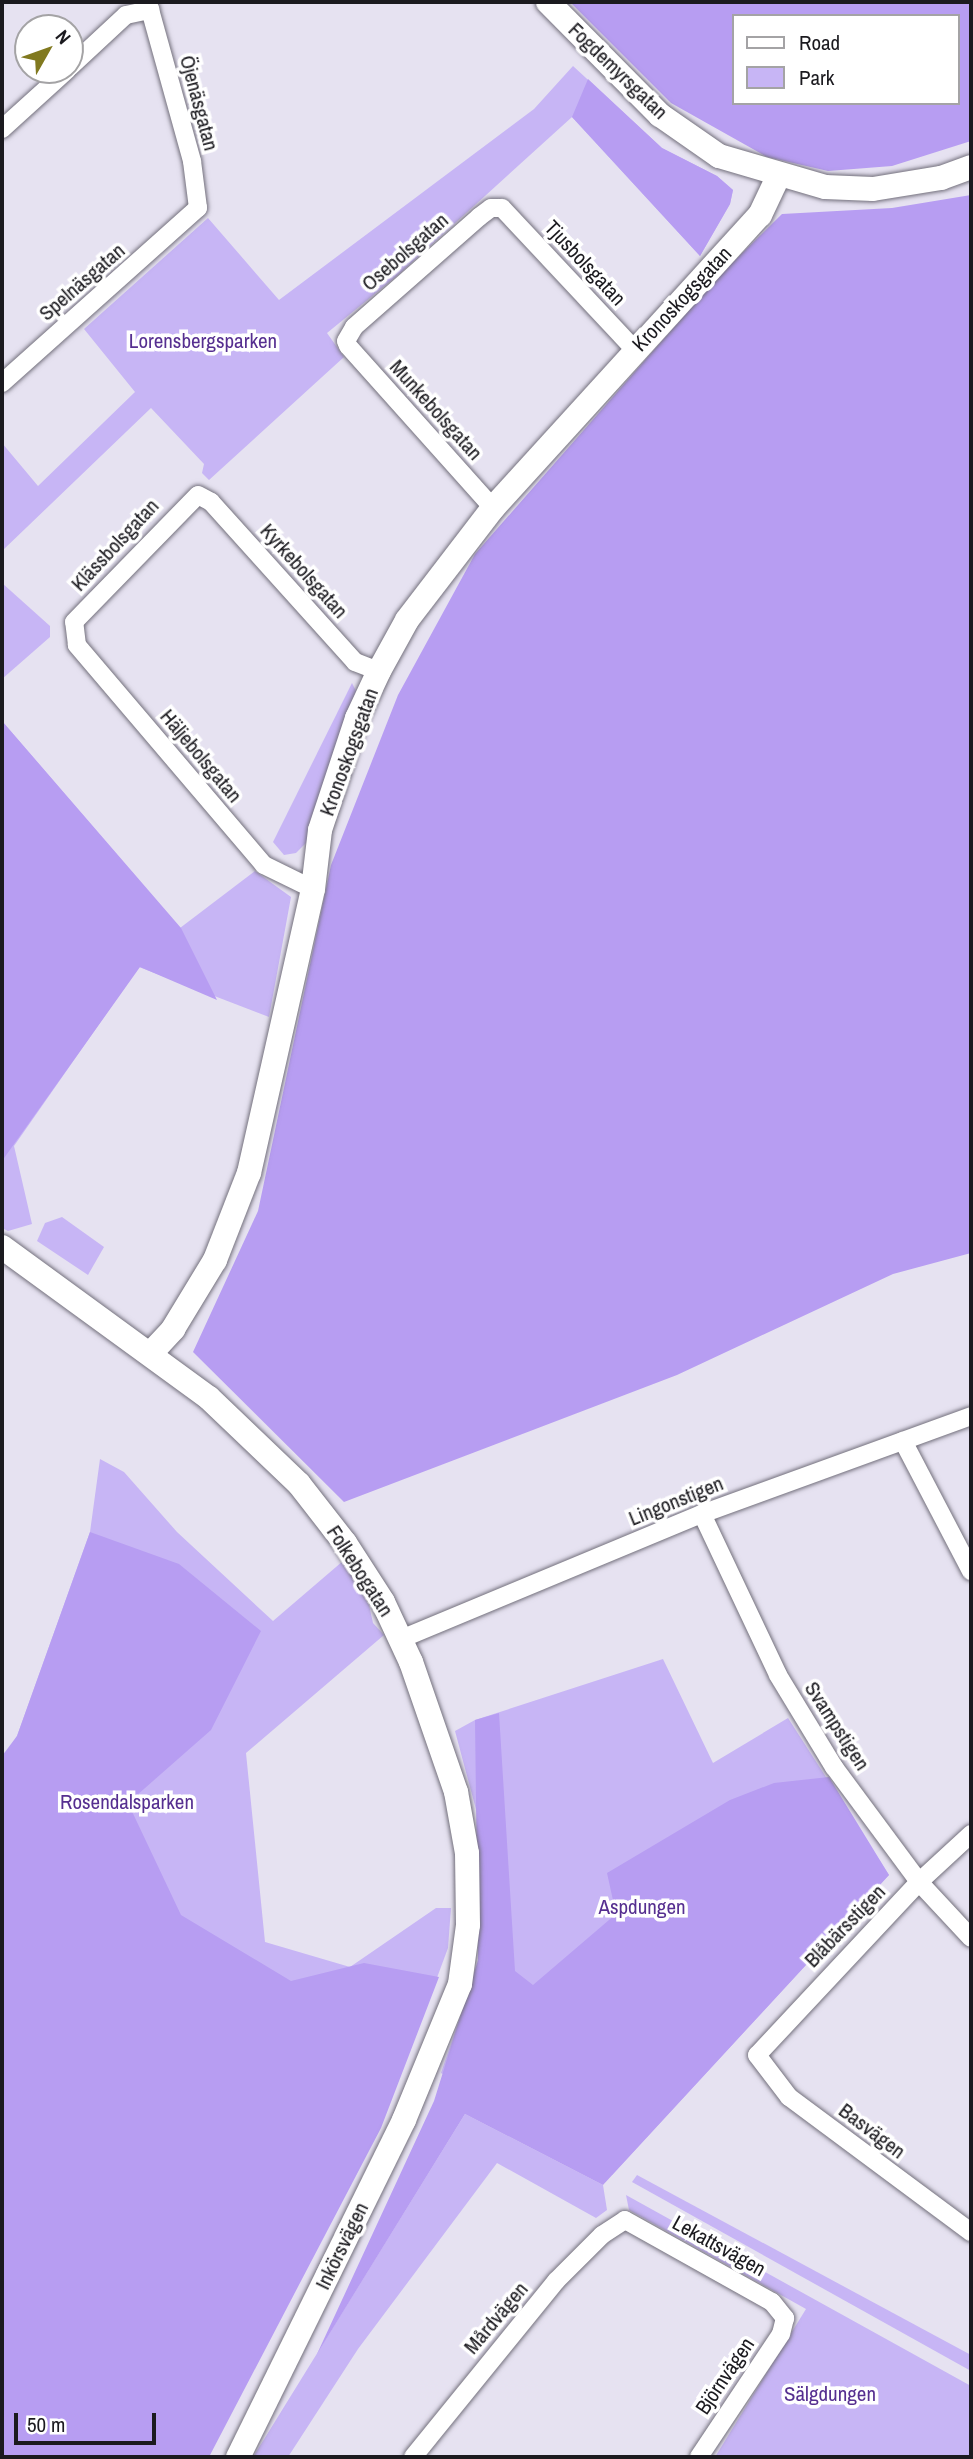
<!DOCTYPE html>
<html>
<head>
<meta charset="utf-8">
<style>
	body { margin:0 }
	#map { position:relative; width:973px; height:2459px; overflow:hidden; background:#e6e2f1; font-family:"Archivo Narrow",sans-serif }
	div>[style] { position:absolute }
	.green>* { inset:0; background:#c7b5f5 }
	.forest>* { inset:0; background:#b79df2 }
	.roads { filter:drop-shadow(0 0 2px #73707c) drop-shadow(0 0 2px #73707c) }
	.street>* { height:18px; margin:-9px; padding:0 9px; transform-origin:9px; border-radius:9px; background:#fff }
	.secondary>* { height:24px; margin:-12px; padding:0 12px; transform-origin:12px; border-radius:12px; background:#fff }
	span { translate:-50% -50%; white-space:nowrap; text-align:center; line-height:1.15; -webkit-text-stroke:7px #fff; paint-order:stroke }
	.street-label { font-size:21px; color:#1b1a1f }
	.park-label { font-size:21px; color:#562f90 }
	.frame { position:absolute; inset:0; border:4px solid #1b1a1f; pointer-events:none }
	.legend { position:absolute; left:732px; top:14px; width:228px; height:91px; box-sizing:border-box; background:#fff; border:2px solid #a4a3a5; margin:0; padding:9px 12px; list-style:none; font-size:21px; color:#1b1a1f }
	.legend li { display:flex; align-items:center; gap:14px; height:35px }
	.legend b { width:35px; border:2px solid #a4a3a5 }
	.north { position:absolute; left:14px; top:14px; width:70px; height:70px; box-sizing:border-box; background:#fff; border:2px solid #a4a3a5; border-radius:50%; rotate:50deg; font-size:19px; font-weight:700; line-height:28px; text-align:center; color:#1b1a1f }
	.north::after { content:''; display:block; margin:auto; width:24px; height:32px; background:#81791f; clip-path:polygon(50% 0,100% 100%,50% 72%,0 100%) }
	.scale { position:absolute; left:14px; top:2413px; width:142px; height:32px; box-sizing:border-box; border:4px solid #1b1a1f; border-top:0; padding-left:9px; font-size:21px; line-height:24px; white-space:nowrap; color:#1b1a1f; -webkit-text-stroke:5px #fff; paint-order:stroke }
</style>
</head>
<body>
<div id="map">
	<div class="green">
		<div style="clip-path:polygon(573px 66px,662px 148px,717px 176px,733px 190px,730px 204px,700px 256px,572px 117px,398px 275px,327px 333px,344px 357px,209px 480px,202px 473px,204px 464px,151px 408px,2px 551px,2px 443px,38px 486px,135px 392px,84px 329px,208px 218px,279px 300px,534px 109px)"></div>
		<div style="clip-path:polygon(2px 583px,50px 626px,50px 637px,2px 679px)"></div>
		<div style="clip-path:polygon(352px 683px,356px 691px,311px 838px,296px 853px,284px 855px,273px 842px)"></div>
		<div style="clip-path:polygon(2px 721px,180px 928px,255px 871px,291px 897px,269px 1017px,139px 967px,14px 1146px,32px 1224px,8px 1231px,2px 1228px)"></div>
		<div style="clip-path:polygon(62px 1217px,104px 1247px,88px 1275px,37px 1241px,45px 1223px)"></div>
		<div style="clip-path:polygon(100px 1459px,124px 1472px,177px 1532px,273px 1621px,343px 1561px,369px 1605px,373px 1623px,384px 1635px,246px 1753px,265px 1942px,350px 1967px,436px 1908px,451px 1908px,448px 1948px,408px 2056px,161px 1939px,2px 1759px,17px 1736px,90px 1532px)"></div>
		<div style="clip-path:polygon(663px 1659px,713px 1763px,788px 1718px,889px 1875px,612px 2175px,441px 2073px,483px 1949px,481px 1828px,455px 1731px,475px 1720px)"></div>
		<div style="clip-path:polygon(465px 2114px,603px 2185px,607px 2210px,596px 2218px,497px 2163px,358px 2349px,288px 2457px,253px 2457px)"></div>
		<div style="clip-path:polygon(637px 2175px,971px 2355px,971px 2371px,632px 2182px)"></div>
		<div style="clip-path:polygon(626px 2195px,971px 2386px,971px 2457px,715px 2457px,806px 2309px,629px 2210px)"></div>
	</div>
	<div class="forest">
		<div style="clip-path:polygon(evenodd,570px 2px,971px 2px,971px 141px,892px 166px,828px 171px,767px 157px,671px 103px,570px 2px,733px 16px,957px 16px,957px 103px,733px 103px,733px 16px)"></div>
		<div style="clip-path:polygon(588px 79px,662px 148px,717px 176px,733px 190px,730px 204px,700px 256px,572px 117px)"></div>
		<div style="clip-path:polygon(971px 195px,971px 1253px,893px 1274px,677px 1375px,344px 1502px,193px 1352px,258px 1211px,331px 865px,398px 695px,475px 554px,719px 276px,782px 214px,892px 208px)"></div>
		<div style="clip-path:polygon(2px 721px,181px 928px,217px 1000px,140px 967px,2px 1161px)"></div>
		<div style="clip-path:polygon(90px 1532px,179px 1564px,261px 1631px,211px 1730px,128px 1803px,181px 1915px,291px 1981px,364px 1963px,439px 1977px,381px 2128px,209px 2457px,2px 2457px,2px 1756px,17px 1736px)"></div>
		<div style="clip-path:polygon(499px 1713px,515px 1971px,533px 1985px,616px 1914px,607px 1873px,730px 1800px,774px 1783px,829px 1777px,889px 1875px,603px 2185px,465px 2114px,317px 2354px,434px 2101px,478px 1960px,475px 1720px)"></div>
	</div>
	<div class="roads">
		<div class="street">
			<div style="left:70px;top:67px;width:76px;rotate:-42.9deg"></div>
			<div style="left:126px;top:15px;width:25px;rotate:-12deg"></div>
			<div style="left:2px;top:129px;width:88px;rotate:-42.2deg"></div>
			<div style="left:2px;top:383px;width:263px;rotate:-41.8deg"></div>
			<div style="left:198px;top:208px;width:47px;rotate:-97.3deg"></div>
			<div style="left:192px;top:161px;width:165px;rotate:-105.5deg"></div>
			<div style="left:493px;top:508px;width:217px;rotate:-131.8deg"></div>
			<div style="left:348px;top:346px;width:5px;rotate:-112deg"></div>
			<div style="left:346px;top:341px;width:16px;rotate:-60deg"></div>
			<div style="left:354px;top:327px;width:167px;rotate:-41.3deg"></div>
			<div style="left:479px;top:217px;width:15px;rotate:-37deg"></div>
			<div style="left:491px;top:208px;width:11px"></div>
			<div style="left:502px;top:208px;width:195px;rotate:46.9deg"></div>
			<div style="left:313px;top:889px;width:55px;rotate:-153.9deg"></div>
			<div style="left:264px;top:865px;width:289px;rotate:-130.4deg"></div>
			<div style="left:77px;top:645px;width:23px;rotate:-97deg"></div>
			<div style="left:74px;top:622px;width:177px;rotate:-45.7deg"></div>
			<div style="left:198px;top:495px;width:15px;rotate:28deg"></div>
			<div style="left:211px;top:502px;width:215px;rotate:48deg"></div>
			<div style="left:355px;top:662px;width:26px;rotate:21deg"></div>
			<div style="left:903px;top:1441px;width:147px;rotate:62.4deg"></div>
			<div style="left:702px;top:1514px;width:178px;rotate:64.7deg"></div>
			<div style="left:778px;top:1675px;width:108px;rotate:58.7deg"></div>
			<div style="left:834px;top:1767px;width:143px;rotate:53.5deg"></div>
			<div style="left:919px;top:1882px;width:76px;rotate:47.1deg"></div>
			<div style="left:401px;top:1639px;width:326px;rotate:-22.6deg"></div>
			<div style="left:702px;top:1514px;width:286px;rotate:-20deg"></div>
			<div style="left:971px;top:1834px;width:71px;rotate:137.3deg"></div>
			<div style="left:919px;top:1882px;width:237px;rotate:133.1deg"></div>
			<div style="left:757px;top:2055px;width:53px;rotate:52.7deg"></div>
			<div style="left:789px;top:2097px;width:227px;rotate:36.6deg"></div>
			<div style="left:413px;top:2457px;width:227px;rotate:-50.9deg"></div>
			<div style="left:556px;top:2281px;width:65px;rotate:-45deg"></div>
			<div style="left:602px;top:2235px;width:27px;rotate:-33deg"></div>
			<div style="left:625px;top:2220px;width:168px;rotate:29.2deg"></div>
			<div style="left:772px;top:2302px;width:21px;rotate:51deg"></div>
			<div style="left:785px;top:2318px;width:16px;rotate:104deg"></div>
			<div style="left:781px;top:2334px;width:148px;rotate:123.7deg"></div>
		</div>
		<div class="secondary">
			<div style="left:548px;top:2px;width:159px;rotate:45.3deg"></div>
			<div style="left:660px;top:115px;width:72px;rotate:34.8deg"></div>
			<div style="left:719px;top:156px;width:110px;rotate:16.3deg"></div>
			<div style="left:825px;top:187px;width:48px;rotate:2.4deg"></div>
			<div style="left:873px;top:189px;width:69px;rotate:-9.2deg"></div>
			<div style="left:941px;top:178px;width:32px;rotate:-20deg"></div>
			<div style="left:2px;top:1247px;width:256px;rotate:36.1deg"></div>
			<div style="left:209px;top:1398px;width:124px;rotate:43.7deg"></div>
			<div style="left:299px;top:1484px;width:75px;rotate:52.1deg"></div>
			<div style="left:345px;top:1543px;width:70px;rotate:57.2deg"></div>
			<div style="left:383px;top:1602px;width:66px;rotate:65deg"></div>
			<div style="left:411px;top:1662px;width:138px;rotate:70.9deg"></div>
			<div style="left:456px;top:1792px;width:62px;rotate:79.8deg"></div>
			<div style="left:467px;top:1853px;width:72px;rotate:89.2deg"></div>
			<div style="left:468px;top:1925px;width:60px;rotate:97.7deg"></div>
			<div style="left:460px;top:1984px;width:147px;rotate:112.4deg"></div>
			<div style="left:404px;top:2120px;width:376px;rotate:116.2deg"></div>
			<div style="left:151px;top:1353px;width:33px;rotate:-47deg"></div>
			<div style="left:173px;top:1329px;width:81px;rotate:-58.7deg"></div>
			<div style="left:215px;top:1260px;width:93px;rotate:-68.7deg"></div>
			<div style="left:249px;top:1173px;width:291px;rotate:-77.3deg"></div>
			<div style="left:313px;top:889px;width:59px;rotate:-83.2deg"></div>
			<div style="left:320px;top:830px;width:118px;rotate:-71.7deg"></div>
			<div style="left:357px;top:718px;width:52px;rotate:-64.9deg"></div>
			<div style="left:379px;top:671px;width:58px;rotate:-61.2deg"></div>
			<div style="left:407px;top:620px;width:141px;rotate:-52.5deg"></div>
			<div style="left:493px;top:508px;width:396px;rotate:-47.7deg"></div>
			<div style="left:760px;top:215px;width:42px;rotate:-64.7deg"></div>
		</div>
	</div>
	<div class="street-label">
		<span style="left:618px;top:71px;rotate:44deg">Fogdemyrsgatan</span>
		<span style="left:199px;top:103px;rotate:75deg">Öjenäsgatan</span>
		<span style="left:405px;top:252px;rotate:-41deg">Osebolsgatan</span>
		<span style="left:585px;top:263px;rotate:47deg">Tjusbolsgatan</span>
		<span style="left:82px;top:282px;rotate:-41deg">Spelnäsgatan</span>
		<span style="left:682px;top:299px;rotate:-47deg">Kronoskogsgatan</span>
		<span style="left:436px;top:410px;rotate:48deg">Munkebolsgatan</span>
		<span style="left:115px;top:545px;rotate:-47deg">Klässbolsgatan</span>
		<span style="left:304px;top:571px;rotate:48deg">Kyrkebolsgatan</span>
		<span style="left:349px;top:752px;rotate:-70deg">Kronoskogsgatan</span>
		<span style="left:201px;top:756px;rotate:50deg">Häljebolsgatan</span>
		<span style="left:676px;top:1501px;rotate:-22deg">Lingonstigen</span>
		<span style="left:360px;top:1571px;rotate:57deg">Folkebogatan</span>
		<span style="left:837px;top:1726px;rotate:57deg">Svampstigen</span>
		<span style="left:845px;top:1926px;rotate:-46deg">Blåbärsstigen</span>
		<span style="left:872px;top:2131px;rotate:37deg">Basvägen</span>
		<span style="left:342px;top:2246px;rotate:-64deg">Inkörsvägen</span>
		<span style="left:719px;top:2246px;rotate:29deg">Lekattsvägen</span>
		<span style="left:496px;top:2318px;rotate:-50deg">Mårdvägen</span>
		<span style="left:725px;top:2376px;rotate:-56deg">Björnvägen</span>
	</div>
	<div class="park-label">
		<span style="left:203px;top:341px">Lorensbergsparken</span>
		<span style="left:127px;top:1802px">Rosendalsparken</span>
		<span style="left:642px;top:1907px">Aspdungen</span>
		<span style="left:830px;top:2394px">Sälgdungen</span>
	</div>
	<div class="frame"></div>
	<ul class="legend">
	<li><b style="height:9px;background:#fff"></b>Road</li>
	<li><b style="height:19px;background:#c7b5f5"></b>Park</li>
	</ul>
	<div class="north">N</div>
	<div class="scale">50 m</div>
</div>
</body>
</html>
